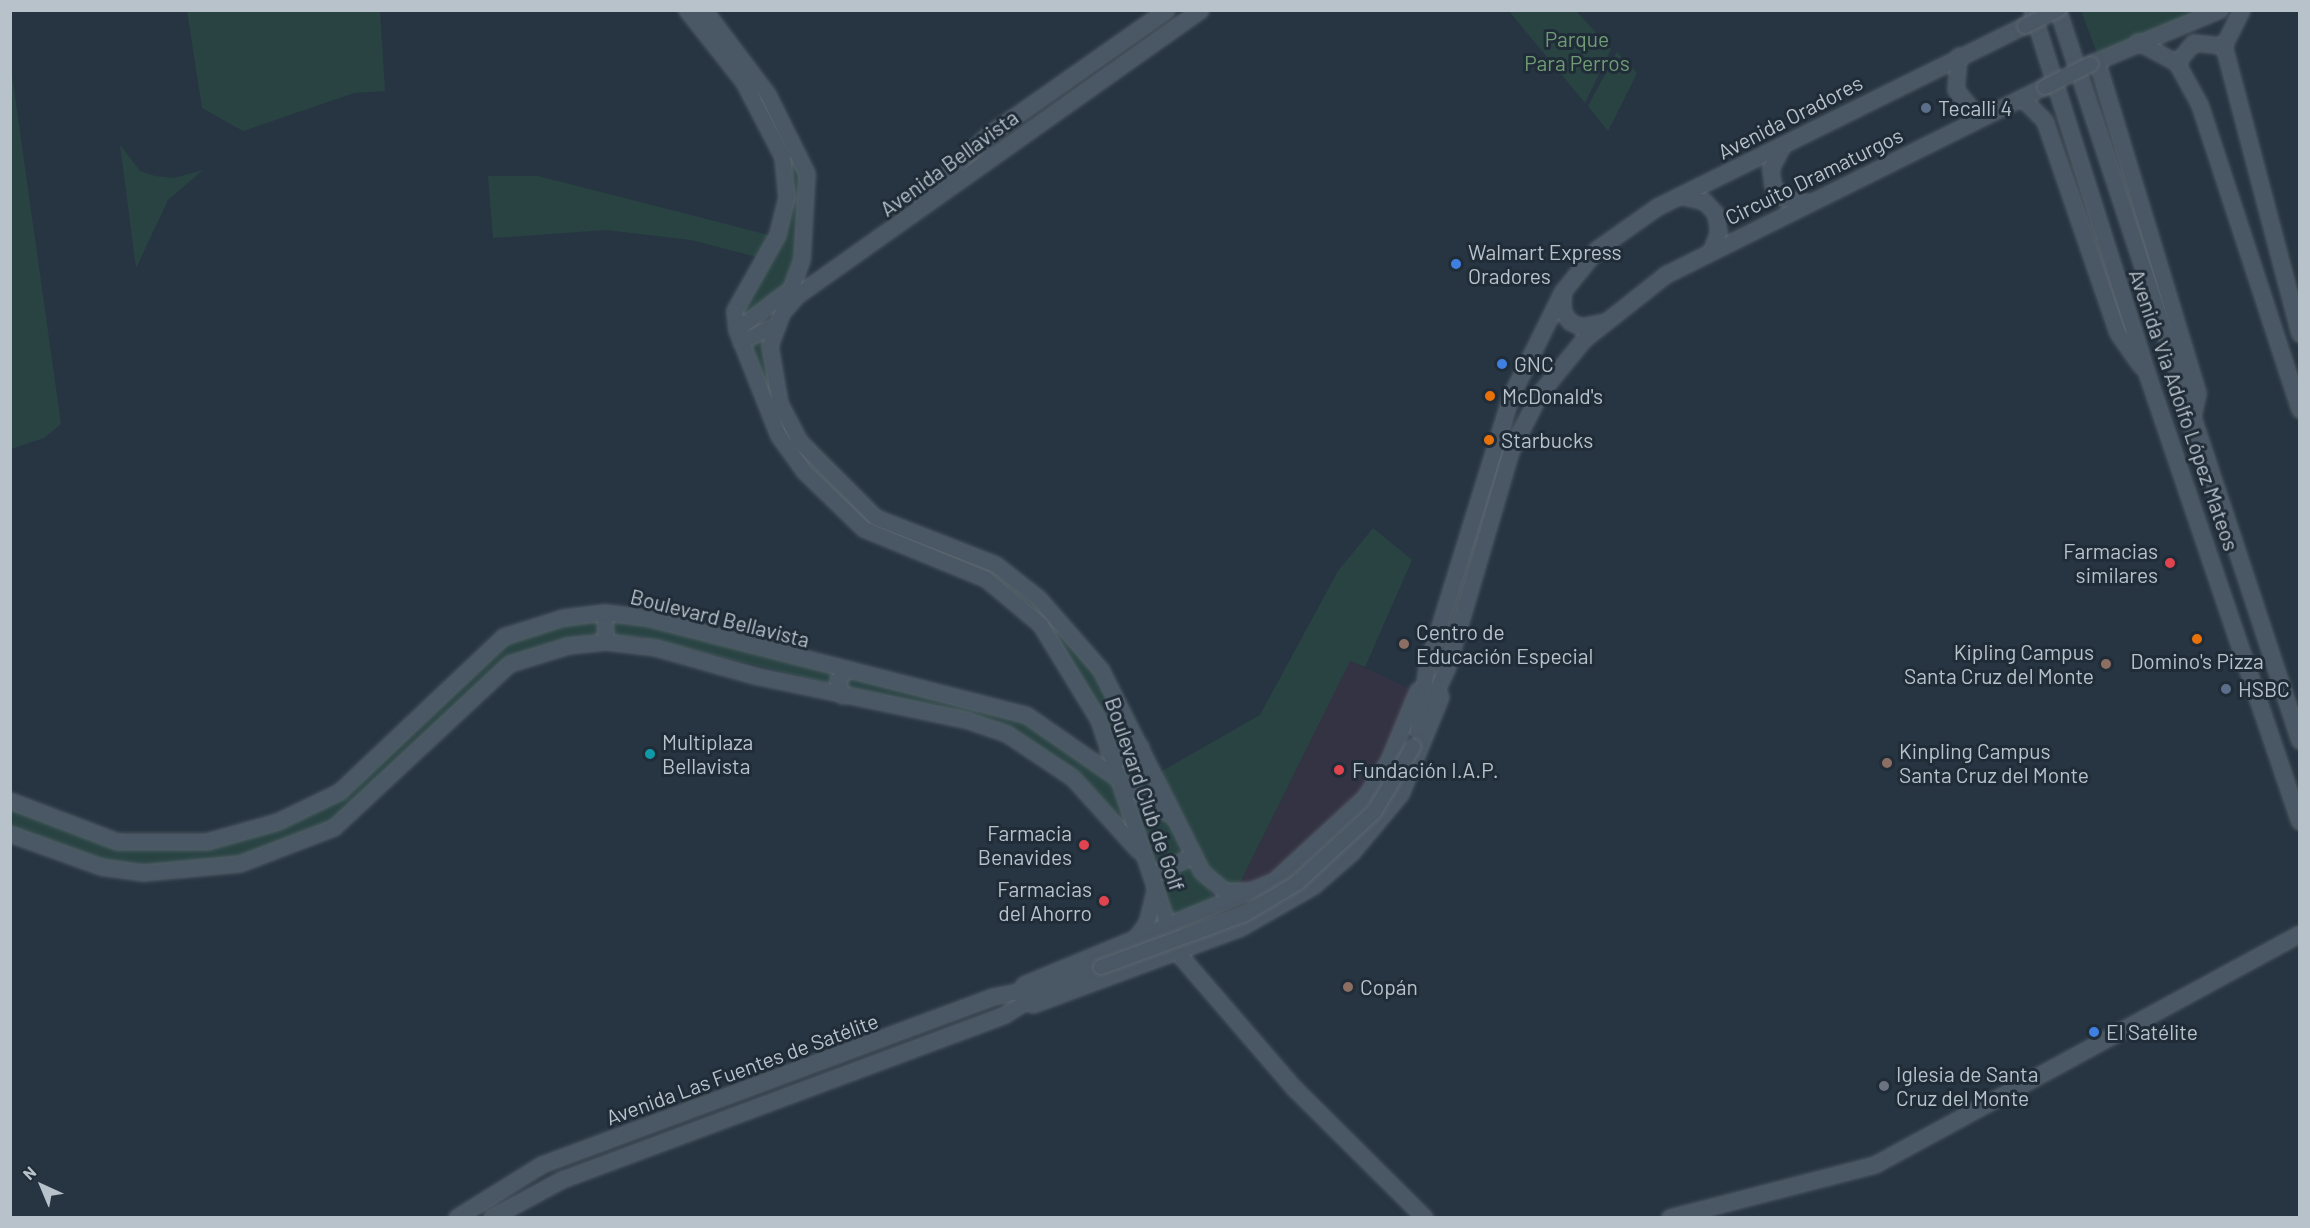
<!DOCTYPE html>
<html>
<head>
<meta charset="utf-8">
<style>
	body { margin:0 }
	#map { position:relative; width:2310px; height:1228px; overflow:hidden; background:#273542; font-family:Barlow,sans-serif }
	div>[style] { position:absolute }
	.medical>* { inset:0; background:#343343 }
	.green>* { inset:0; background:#294343 }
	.roads { filter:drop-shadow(0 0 2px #59656f) drop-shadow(0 0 2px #59656f) }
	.secondary>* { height:14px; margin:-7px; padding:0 7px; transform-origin:7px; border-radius:7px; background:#4a5764 }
	.bridges { filter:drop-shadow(0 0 2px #59656f) drop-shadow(0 0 2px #59656f) }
	.secondary-bridge>* { height:14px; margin:-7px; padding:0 7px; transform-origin:7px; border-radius:7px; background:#4a5764 }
	.dots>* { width:16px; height:16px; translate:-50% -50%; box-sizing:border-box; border:3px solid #202c37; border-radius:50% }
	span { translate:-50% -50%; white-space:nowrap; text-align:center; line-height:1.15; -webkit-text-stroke:6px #202c37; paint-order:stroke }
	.park-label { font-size:21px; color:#709c75 }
	.poi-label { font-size:21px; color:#b8c2cb }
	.left { translate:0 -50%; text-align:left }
	.right { translate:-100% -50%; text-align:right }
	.street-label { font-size:21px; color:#b8c2cb }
	.frame { position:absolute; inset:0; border:12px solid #b8c2cb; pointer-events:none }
	.north { position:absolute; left:12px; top:1156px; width:60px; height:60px; -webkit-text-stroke:4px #202c37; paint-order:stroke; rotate:316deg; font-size:16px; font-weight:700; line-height:24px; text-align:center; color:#b8c2cb }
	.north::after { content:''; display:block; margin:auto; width:21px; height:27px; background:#b8c2cb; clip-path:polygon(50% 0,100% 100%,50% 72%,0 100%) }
</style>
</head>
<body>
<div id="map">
	<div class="medical">
		<div style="clip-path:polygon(1350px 661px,1417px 692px,1365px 798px,1290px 869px,1235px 893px)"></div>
	</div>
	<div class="green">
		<div style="clip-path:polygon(187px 11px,380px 11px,385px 91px,354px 93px,243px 131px,202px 108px)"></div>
		<div style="clip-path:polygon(687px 11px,704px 11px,745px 63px,804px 162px,803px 239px,791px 292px,737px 330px,735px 311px,787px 198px,771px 127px)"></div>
		<div style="clip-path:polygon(1509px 11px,1576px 11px,1611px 49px,1585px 103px)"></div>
		<div style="clip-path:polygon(2081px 11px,2220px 11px,2099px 58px)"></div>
		<div style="clip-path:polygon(1617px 52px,1637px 73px,1608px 131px,1588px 106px)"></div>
		<div style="clip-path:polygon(10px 61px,61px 424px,44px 438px,11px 449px)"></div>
		<div style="clip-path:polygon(120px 145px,140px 171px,155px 176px,174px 178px,203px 170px,168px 200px,136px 268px)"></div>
		<div style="clip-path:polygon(488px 176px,538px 176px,773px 236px,761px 258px,691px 240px,606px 230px,493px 238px)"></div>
		<div style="clip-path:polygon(780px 317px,772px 371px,802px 443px,852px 502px,994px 567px,1084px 649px,1218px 906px,1171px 924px,1089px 692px,1043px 623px,1006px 588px,867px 530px,795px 456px,746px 343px)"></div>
		<div style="clip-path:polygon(1373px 528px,1412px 560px,1365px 667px,1350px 661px,1235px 893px,1219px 889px,1155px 775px,1260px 715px,1338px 571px)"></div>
		<div style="clip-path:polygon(607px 618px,673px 628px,1024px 717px,1113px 775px,1132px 834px,1080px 774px,1011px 728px,641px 637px,592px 635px,513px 657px,348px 816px,240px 864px,142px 873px,11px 834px,10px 801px,93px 836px,179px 843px,313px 807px,508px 641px,566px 622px)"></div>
	</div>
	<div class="roads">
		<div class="secondary">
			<div style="left:687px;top:10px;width:92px;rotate:51.6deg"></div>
			<div style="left:744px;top:82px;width:85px;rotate:62.5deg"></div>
			<div style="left:783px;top:157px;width:41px;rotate:84.4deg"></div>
			<div style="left:787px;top:198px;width:38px;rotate:104deg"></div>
			<div style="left:778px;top:235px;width:87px;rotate:119.5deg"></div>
			<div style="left:735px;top:311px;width:19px;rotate:84deg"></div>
			<div style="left:737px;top:330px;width:114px;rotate:68.4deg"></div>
			<div style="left:779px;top:436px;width:44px;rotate:54.2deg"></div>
			<div style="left:805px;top:472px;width:82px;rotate:44deg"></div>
			<div style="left:864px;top:529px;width:132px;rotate:22.3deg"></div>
			<div style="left:986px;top:579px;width:72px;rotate:39.9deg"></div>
			<div style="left:1041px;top:625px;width:111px;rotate:58.6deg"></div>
			<div style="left:1099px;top:720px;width:245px;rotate:71.4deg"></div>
			<div style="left:1177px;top:952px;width:181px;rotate:49.3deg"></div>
			<div style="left:1295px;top:1089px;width:183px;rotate:44.8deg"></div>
			<div style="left:704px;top:10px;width:106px;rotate:53deg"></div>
			<div style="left:768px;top:95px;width:88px;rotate:63.7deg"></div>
			<div style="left:807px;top:174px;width:86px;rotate:93.3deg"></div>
			<div style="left:802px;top:260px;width:92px;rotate:110.4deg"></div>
			<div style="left:770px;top:346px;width:59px;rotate:80.2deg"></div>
			<div style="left:780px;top:404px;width:43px;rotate:62.2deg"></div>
			<div style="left:800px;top:442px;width:107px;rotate:45deg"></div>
			<div style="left:876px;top:518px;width:129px;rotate:21.4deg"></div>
			<div style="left:996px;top:565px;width:55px;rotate:38.3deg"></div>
			<div style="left:1039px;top:599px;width:94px;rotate:48.9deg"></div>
			<div style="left:1101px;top:670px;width:226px;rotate:63.4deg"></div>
			<div style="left:1202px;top:872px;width:30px;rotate:40deg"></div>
			<div style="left:1225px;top:891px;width:28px"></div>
			<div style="left:2032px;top:10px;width:381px;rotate:72.4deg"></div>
			<div style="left:2147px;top:373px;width:474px;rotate:71.2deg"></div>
			<div style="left:2058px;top:10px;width:770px;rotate:71.68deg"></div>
			<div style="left:2242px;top:10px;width:40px;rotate:116.6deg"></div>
			<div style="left:2224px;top:46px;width:298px;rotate:75.2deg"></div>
			<div style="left:2138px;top:42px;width:44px;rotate:28.3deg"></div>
			<div style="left:2177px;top:63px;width:48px;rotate:61.3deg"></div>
			<div style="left:2200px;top:105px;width:321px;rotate:71.8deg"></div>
			<div style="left:1959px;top:56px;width:34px;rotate:95deg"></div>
			<div style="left:1956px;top:90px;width:36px;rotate:51deg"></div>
			<div style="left:2097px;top:61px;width:347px;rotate:73.1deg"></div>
			<div style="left:2198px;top:393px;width:33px;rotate:102deg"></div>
			<div style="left:2177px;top:63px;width:26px;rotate:-50deg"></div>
			<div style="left:2194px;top:43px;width:30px;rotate:6deg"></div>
			<div style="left:2091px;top:64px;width:140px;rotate:-22.7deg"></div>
			<div style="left:2022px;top:98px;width:33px;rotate:45deg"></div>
			<div style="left:2045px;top:121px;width:224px;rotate:71deg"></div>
			<div style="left:2118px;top:333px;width:40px;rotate:55.1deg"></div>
			<div style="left:1782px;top:148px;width:24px;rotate:118deg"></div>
			<div style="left:1771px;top:169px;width:17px;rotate:83deg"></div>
			<div style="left:1773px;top:186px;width:18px;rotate:47deg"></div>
			<div style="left:1785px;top:199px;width:22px;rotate:8deg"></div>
			<div style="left:1680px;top:196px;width:26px;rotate:13deg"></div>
			<div style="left:1705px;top:202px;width:16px;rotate:47deg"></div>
			<div style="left:1716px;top:214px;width:18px;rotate:81deg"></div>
			<div style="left:1719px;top:232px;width:19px;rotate:111deg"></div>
			<div style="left:922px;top:198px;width:91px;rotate:-43.2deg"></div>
			<div style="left:988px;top:136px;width:219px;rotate:-35.1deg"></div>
			<div style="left:1563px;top:294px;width:18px;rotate:90deg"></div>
			<div style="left:1563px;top:312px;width:12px;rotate:55deg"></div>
			<div style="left:1570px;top:322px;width:12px;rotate:24deg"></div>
			<div style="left:1581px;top:327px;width:21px;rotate:-11deg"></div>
			<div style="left:786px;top:309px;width:17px;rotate:-50deg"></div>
			<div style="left:797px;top:296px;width:495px;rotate:-35.3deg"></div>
			<div style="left:737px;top:330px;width:61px;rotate:-37.1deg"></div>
			<div style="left:741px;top:342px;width:38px;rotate:-25deg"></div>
			<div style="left:605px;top:613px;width:29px;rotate:88deg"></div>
			<div style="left:843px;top:696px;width:16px;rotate:-108deg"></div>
			<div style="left:838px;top:681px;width:14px;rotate:-51deg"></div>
			<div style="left:1424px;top:718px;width:54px;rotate:-64.9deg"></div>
			<div style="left:1447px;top:669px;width:227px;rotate:-73.6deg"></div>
			<div style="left:1511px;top:451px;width:64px;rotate:-63deg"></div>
			<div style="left:1540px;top:394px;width:70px;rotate:-50.8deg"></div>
			<div style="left:1584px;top:340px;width:105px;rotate:-38.4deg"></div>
			<div style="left:1666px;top:275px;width:423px;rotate:-26.4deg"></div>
			<div style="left:1418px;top:731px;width:63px;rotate:-81.7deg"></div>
			<div style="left:1427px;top:669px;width:287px;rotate:-72.8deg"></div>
			<div style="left:1512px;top:395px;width:115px;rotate:-63.7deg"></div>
			<div style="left:1563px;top:292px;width:54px;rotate:-51deg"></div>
			<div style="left:1597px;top:250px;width:75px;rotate:-35.2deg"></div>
			<div style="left:1658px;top:207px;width:409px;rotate:-26.3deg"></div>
			<div style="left:1108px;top:750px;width:21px;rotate:28deg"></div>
			<div style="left:1127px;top:760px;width:19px;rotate:-43deg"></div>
			<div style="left:10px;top:801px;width:116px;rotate:20.8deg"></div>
			<div style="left:118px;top:842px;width:89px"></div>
			<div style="left:207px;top:842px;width:74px;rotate:-15.7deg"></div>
			<div style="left:278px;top:822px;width:69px;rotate:-25.8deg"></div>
			<div style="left:340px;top:792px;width:226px;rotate:-43.4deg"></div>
			<div style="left:504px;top:637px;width:63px;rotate:-17.6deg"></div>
			<div style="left:564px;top:618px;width:41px;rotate:-7deg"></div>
			<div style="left:605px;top:613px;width:42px;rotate:6.8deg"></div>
			<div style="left:647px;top:618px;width:391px;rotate:14.4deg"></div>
			<div style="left:1026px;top:715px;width:181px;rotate:34.7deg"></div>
			<div style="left:10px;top:834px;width:97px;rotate:19.9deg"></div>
			<div style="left:101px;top:867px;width:42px;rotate:8.1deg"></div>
			<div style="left:143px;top:873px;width:97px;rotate:-5.3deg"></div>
			<div style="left:240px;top:864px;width:101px;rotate:-21deg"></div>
			<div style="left:334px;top:828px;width:241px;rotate:-43deg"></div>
			<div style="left:510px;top:664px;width:61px;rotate:-17.2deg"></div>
			<div style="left:568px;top:646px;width:38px;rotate:-6deg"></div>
			<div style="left:606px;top:642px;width:50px;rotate:6.8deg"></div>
			<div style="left:656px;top:648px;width:103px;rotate:15.8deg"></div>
			<div style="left:755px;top:676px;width:216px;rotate:11.8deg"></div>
			<div style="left:966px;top:720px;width:43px;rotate:18.9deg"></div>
			<div style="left:1007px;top:734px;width:79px;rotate:33.7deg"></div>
			<div style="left:1073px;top:778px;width:98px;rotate:47.9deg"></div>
			<div style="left:1152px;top:875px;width:46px;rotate:-24.3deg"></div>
			<div style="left:1134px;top:941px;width:21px;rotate:-53deg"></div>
			<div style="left:1147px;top:924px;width:34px;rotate:-76deg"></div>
			<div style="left:1024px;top:985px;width:272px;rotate:-22.5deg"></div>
			<div style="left:1275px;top:881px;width:122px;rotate:-42.7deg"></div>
			<div style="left:1365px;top:798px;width:44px;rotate:-57deg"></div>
			<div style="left:1389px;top:761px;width:76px;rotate:-67.5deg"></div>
			<div style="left:1033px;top:1005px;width:222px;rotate:-20.3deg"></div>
			<div style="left:1241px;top:928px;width:84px;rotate:-29.9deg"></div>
			<div style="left:1314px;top:886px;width:50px;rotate:-41deg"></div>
			<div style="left:1352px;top:853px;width:77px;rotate:-50.3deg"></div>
			<div style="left:1401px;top:794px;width:105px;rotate:-67.6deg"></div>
			<div style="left:457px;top:1218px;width:100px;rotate:-31.9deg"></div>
			<div style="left:542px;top:1165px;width:481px;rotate:-20.4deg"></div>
			<div style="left:993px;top:997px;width:61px;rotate:-11.3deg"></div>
			<div style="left:1053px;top:985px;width:51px;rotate:-20.6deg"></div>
			<div style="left:492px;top:1218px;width:80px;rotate:-28.5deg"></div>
			<div style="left:562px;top:1180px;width:473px;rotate:-20.4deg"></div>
			<div style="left:1005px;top:1015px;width:48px;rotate:-31.4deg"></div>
			<div style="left:1670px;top:1218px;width:212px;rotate:-14.5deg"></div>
			<div style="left:1875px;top:1165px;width:484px;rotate:-28.5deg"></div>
		</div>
	</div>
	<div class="bridges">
		<div class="secondary-bridge">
			<div style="left:2025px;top:26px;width:37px;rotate:-26deg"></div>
			<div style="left:2045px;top:87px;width:51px;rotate:-26.6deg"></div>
			<div style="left:1101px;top:967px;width:153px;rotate:-20.2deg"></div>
			<div style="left:1245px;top:914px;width:61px;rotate:-30.8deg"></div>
			<div style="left:1297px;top:883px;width:105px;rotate:-42.7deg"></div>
			<div style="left:1374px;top:812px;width:76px;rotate:-59deg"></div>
		</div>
	</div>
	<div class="dots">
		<div style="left:1926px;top:108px;background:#5c6f8a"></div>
		<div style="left:1456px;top:264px;background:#3f7fe0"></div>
		<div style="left:1502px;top:364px;background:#3f7fe0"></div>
		<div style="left:1490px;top:396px;background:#e8710a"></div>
		<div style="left:1489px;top:440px;background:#e8710a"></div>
		<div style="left:2170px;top:563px;background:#e0444e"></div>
		<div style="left:2197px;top:639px;background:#e8710a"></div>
		<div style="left:1404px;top:644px;background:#8d6e63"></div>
		<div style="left:2106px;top:664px;background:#8d6e63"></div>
		<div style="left:2226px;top:689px;background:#5c6f8a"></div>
		<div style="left:650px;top:754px;background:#0f9aa8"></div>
		<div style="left:1887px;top:763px;background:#8d6e63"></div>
		<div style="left:1339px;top:770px;background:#e0444e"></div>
		<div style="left:1084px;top:845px;background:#e0444e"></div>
		<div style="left:1104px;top:901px;background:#e0444e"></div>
		<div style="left:1348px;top:987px;background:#8d6e63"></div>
		<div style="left:2094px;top:1032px;background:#3f7fe0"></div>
		<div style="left:1884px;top:1086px;background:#6b7280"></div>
	</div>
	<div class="park-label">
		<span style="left:1577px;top:51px">Parque<br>Para Perros</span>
	</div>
	<div class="poi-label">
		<span class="left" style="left:1938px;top:108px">Tecalli 4</span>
		<span class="left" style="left:1468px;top:264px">Walmart Express<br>Oradores</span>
		<span class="left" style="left:1514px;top:364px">GNC</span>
		<span class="left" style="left:1502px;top:396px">McDonald's</span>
		<span class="left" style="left:1501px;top:440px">Starbucks</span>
		<span class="right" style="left:2158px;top:563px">Farmacias<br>similares</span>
		<span class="left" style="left:1416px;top:644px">Centro de<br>Educación Especial</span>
		<span class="right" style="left:2094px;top:664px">Kipling Campus<br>Santa Cruz del Monte</span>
		<span style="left:2197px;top:661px">Domino's Pizza</span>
		<span class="left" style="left:2238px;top:689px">HSBC</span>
		<span class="left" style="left:662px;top:754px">Multiplaza<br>Bellavista</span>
		<span class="left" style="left:1899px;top:763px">Kinpling Campus<br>Santa Cruz del Monte</span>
		<span class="left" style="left:1352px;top:770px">Fundación I.A.P.</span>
		<span class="right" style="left:1072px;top:845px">Farmacia<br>Benavides</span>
		<span class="right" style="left:1092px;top:901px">Farmacias<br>del Ahorro</span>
		<span class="left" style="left:1360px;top:987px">Copán</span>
		<span class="left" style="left:2106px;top:1032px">El Satélite</span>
		<span class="left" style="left:1896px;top:1086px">Iglesia de Santa<br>Cruz del Monte</span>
	</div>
	<div class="street-label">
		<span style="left:1790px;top:117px;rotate:-27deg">Avenida Oradores</span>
		<span style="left:949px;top:163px;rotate:-36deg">Avenida Bellavista</span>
		<span style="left:1814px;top:176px;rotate:-26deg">Circuito Dramaturgos</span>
		<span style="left:2184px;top:410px;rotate:71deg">Avenida Via Adolfo López Mateos</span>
		<span style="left:720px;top:618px;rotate:14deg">Boulevard Bellavista</span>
		<span style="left:1145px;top:794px;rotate:71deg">Boulevard Club de Golf</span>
		<span style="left:742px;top:1069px;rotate:-20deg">Avenida Las Fuentes de Satélite</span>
	</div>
	<div class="frame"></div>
	<div class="north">N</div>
</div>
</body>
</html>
